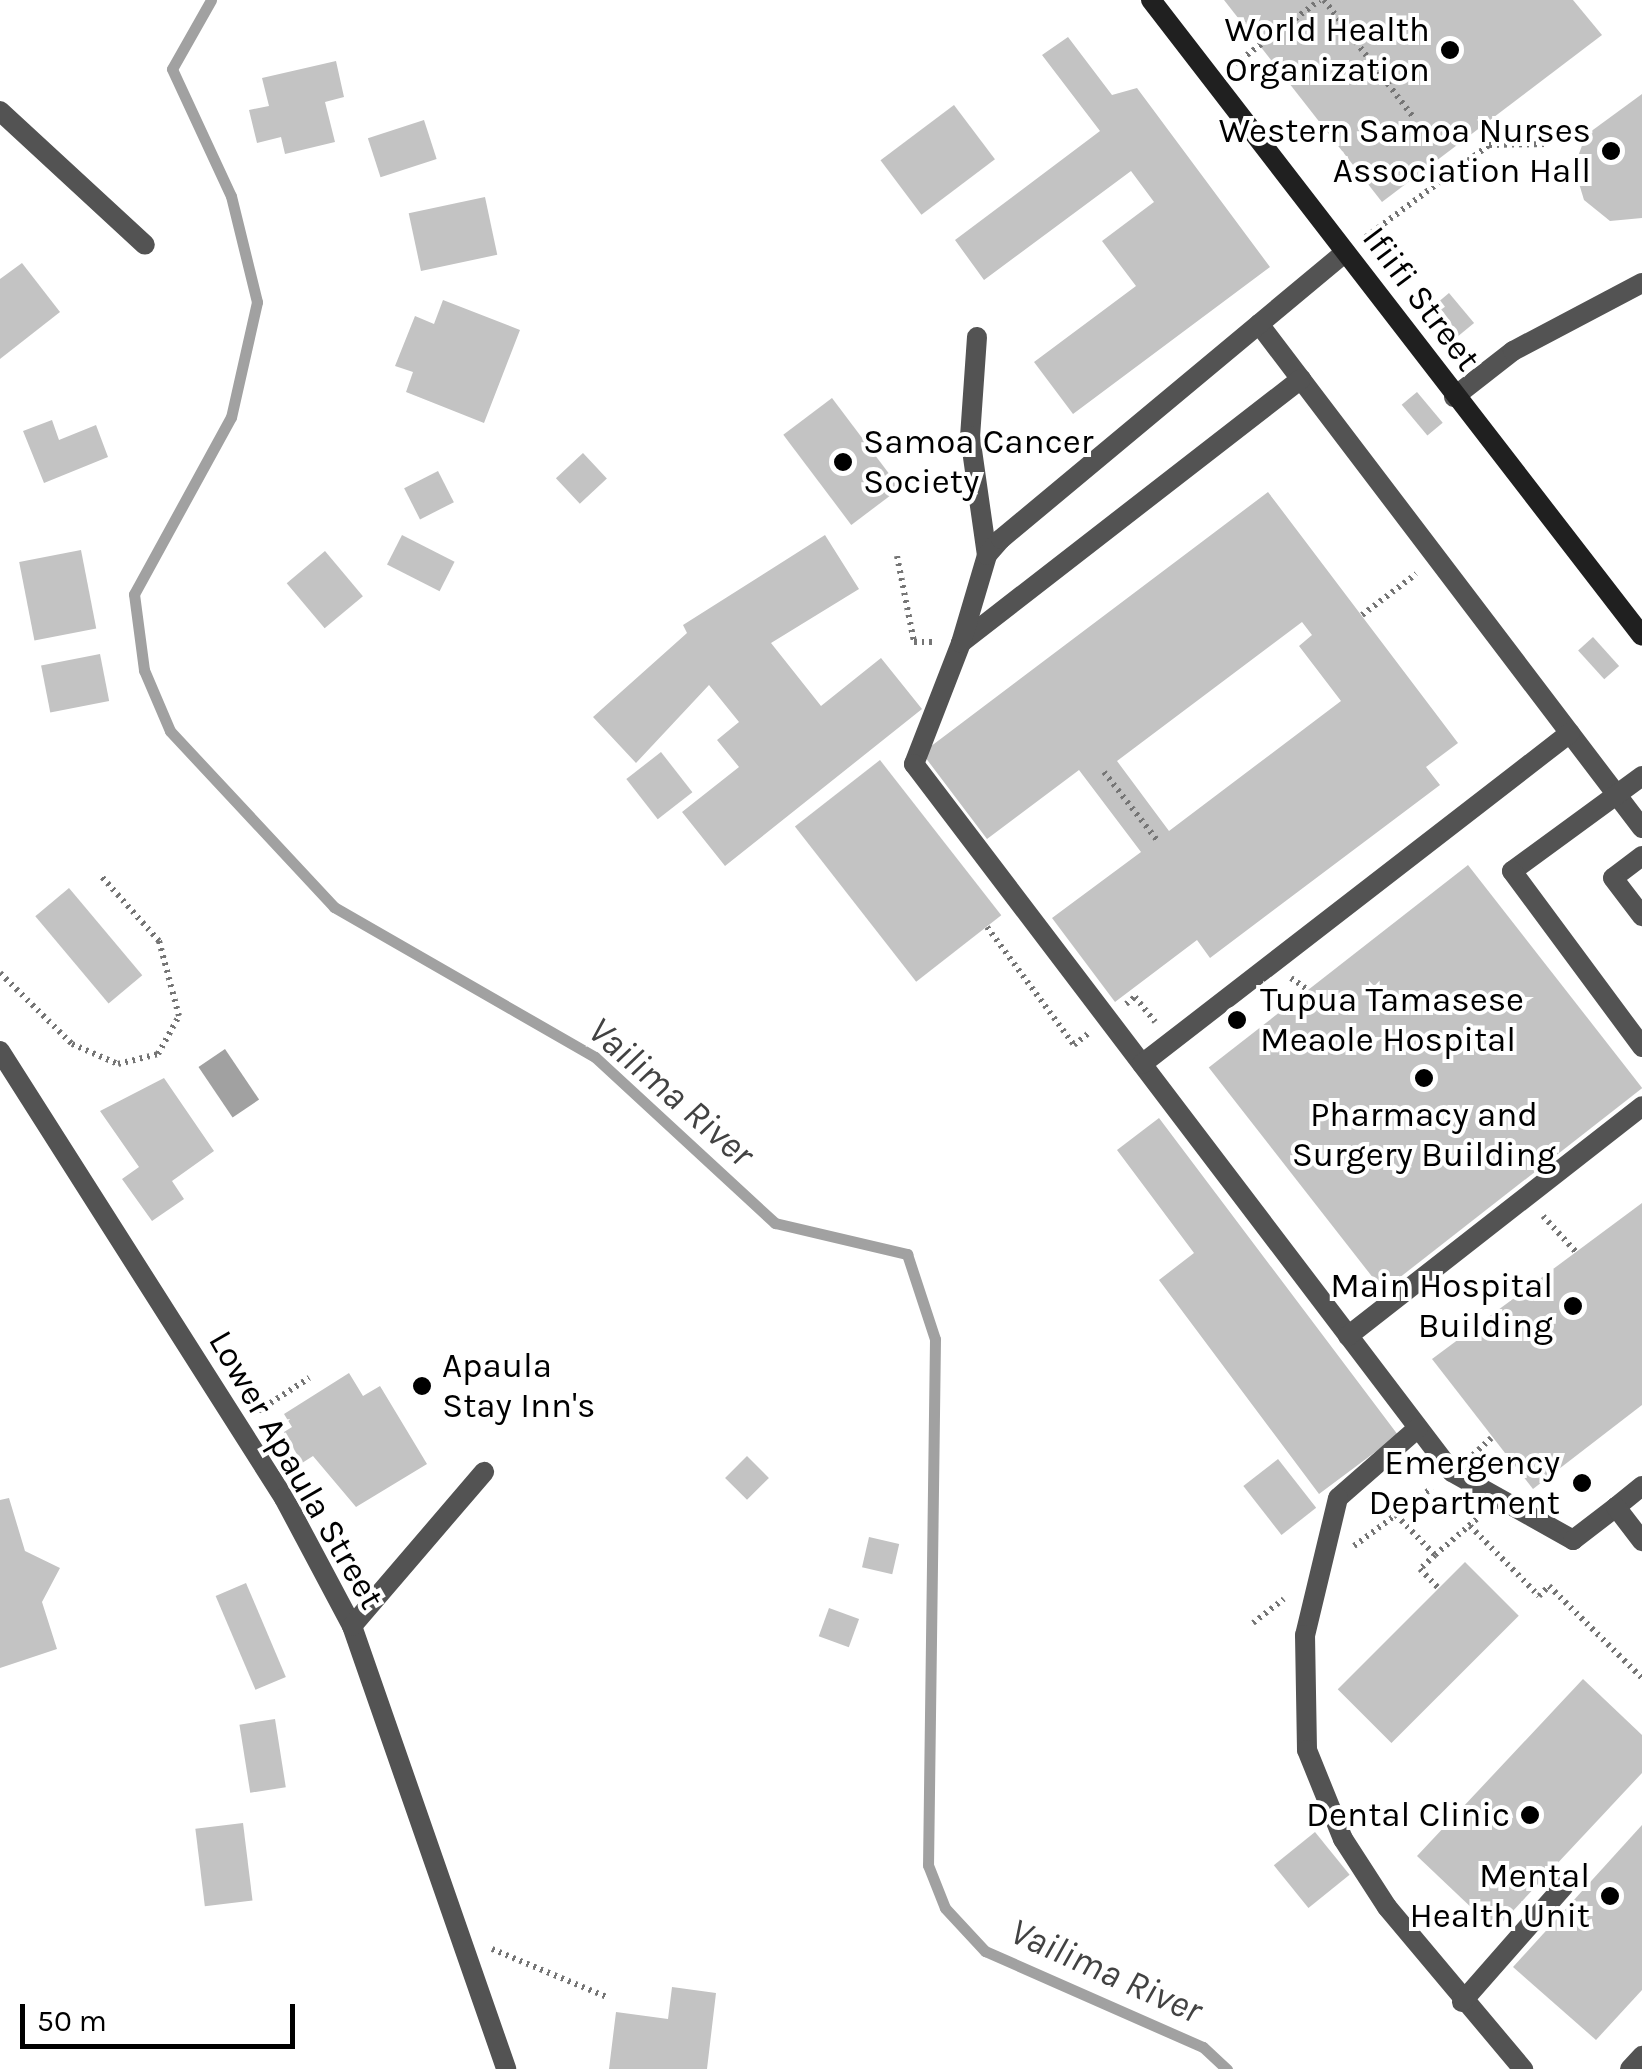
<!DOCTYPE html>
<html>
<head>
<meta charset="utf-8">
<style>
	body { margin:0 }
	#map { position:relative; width:1642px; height:2069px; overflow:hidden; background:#fff; font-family:Karla,sans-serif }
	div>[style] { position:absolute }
	.water>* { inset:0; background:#a1a1a1; transform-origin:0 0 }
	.stream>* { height:11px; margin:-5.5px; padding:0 5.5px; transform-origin:5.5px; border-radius:5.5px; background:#a1a1a1 }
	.building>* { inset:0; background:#c3c3c3; transform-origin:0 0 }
	.path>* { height:6px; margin-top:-3px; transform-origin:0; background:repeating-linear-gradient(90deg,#757575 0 2.5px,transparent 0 7.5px) }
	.lane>* { height:20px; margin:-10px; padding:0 10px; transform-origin:10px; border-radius:10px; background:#535353 }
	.street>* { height:20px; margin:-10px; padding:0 10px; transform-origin:10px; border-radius:10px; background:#535353 }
	.secondary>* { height:20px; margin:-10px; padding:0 10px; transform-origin:10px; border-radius:10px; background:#202020 }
	.dots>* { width:28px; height:28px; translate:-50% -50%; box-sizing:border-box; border:5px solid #fff; border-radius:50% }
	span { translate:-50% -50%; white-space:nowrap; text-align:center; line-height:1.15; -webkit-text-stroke:8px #fff; paint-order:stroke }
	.poi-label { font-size:35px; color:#000 }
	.right { translate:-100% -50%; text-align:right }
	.left { translate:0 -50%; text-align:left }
	.street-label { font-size:35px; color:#000 }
	.water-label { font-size:38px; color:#424242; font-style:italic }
	.scale { position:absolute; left:20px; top:2004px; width:275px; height:45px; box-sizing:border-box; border:5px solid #000; border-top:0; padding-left:12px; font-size:30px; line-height:35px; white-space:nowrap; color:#000; -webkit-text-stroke:8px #fff; paint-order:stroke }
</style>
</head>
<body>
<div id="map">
	<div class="water">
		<div style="left:225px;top:1049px;width:61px;height:32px;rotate:56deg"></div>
	</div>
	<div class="stream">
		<div style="left:211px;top:0;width:79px;rotate:119.5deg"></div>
		<div style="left:172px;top:69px;width:140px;rotate:65.1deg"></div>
		<div style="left:231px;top:196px;width:109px;rotate:76.2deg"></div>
		<div style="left:257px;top:302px;width:118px;rotate:102.7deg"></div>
		<div style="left:231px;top:417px;width:202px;rotate:118.7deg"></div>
		<div style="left:134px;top:594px;width:77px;rotate:82.5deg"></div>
		<div style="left:144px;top:670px;width:66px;rotate:66.9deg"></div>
		<div style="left:170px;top:731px;width:241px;rotate:47deg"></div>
		<div style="left:334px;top:907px;width:301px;rotate:29.9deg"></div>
		<div style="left:595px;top:1057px;width:245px;rotate:42.7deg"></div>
		<div style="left:775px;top:1223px;width:136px;rotate:13.2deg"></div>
		<div style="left:907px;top:1254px;width:89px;rotate:71.8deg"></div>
		<div style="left:935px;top:1339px;width:526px;rotate:90.76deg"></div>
		<div style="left:928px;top:1865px;width:46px;rotate:68.4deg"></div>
		<div style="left:945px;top:1908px;width:59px;rotate:47.1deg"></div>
		<div style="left:985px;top:1951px;width:238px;rotate:23.8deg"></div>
		<div style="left:1203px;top:2047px;width:33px;rotate:43deg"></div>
	</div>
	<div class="building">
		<div style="clip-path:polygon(1224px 0,1573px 0,1602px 35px,1382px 202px)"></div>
		<div style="clip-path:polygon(1068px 37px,1112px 95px,1137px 88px,1270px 267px,1073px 414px,1034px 362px,1136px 286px,1102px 241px,1154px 202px,1131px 171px,984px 280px,955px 240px,1100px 131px,1042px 55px)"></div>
		<div style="clip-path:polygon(336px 61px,344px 97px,325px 102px,335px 142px,285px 154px,281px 137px,257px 143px,249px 110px,269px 106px,262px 78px)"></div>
		<div style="clip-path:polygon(1642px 94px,1642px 218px,1610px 221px,1584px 200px,1574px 167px,1586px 135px)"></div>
		<div style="left:954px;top:105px;width:68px;height:92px;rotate:53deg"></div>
		<div style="left:424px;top:120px;width:41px;height:59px;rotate:72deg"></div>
		<div style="left:485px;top:197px;width:59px;height:78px;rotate:78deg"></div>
		<div style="clip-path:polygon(22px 263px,60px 312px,0 359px,0 279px)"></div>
		<div style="left:1449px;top:293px;width:39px;height:21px;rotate:50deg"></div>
		<div style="clip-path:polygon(443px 300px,520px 330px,484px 423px,406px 392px,413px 372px,395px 366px,415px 316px,434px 324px)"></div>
		<div style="left:1417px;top:392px;width:40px;height:20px;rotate:50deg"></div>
		<div style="left:832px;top:398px;width:113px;height:61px;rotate:53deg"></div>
		<div style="clip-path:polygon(52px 420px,59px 440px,96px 425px,108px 457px,44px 483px,23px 431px)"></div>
		<div style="left:583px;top:453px;width:35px;height:37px;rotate:47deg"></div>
		<div style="left:438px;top:471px;width:35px;height:38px;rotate:63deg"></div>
		<div style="clip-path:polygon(evenodd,1268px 492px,1458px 743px,1426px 767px,1440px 785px,1210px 958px,1197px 940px,1115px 1002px,1052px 918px,1141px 852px,1079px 770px,987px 839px,922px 753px,1268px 492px,1302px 622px,1312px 635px,1299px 646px,1341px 701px,1169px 831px,1117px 761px,1302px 622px)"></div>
		<div style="left:402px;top:535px;width:59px;height:33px;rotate:27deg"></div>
		<div style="clip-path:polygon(825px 535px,859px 589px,771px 643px,821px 706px,881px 658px,922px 709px,725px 866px,682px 812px,739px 767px,717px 740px,739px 722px,709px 685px,636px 763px,593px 717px,687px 633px,683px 625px)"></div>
		<div style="left:81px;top:550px;width:80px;height:63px;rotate:79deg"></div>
		<div style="left:325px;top:551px;width:59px;height:50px;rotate:50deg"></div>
		<div style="left:1593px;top:637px;width:39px;height:20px;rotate:48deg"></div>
		<div style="left:100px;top:654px;width:48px;height:60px;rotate:79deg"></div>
		<div style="left:661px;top:752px;width:51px;height:44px;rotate:52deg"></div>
		<div style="left:880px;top:760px;width:197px;height:108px;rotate:52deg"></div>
		<div style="left:1468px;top:865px;width:283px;height:329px;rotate:52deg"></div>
		<div style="left:69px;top:888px;width:114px;height:44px;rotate:50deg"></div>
		<div style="clip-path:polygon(164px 1078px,214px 1151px,172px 1181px,184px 1199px,152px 1221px,122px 1179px,139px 1167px,100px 1111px)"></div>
		<div style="clip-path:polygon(1159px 1118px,1398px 1435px,1319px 1494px,1159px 1280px,1194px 1253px,1117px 1150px)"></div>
		<div style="clip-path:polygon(1642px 1203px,1642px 1405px,1533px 1489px,1432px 1359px)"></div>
		<div style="clip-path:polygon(349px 1373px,363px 1396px,380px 1386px,427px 1464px,356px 1507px,313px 1456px,302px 1463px,284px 1432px,292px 1427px,284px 1414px)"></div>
		<div style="left:747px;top:1456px;width:31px;height:31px;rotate:45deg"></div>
		<div style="left:1278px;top:1459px;width:62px;height:44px;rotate:52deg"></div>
		<div style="clip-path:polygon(9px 1498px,25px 1551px,60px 1568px,42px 1602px,57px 1649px,0 1668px,0 1500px)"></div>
		<div style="left:869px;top:1537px;width:31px;height:31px;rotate:13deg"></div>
		<div style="left:1465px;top:1562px;width:76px;height:180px;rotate:45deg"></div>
		<div style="left:246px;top:1583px;width:102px;height:33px;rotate:67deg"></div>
		<div style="left:829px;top:1608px;width:32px;height:30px;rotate:20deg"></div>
		<div style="clip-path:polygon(1583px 1679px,1642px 1735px,1642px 1773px,1495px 1930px,1417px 1856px)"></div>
		<div style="left:275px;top:1719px;width:69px;height:36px;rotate:81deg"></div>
		<div style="left:243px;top:1823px;width:78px;height:48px;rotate:83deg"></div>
		<div style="clip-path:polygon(1642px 1825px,1642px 1990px,1596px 2040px,1513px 1967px)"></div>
		<div style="left:1315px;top:1832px;width:55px;height:53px;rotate:51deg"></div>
		<div style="clip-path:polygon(672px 1987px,716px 1993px,707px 2069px,609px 2069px,616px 2012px,668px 2019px)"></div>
	</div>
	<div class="path">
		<div style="left:1324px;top:0;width:147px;rotate:52.7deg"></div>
		<div style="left:1235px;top:64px;width:106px;rotate:-37deg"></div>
		<div style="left:1366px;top:237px;width:154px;rotate:-36.8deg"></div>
		<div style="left:1489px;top:145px;width:57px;rotate:-1deg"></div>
		<div style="left:897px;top:556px;width:88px;rotate:78.8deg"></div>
		<div style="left:914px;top:642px;width:21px"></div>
		<div style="left:1362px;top:615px;width:68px;rotate:-37.2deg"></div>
		<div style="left:1104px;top:772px;width:86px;rotate:52.1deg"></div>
		<div style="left:987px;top:927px;width:147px;rotate:53.6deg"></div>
		<div style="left:1074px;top:1045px;width:19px;rotate:-39deg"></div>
		<div style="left:0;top:973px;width:101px;rotate:44.6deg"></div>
		<div style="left:72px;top:1044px;width:50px;rotate:23.5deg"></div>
		<div style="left:118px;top:1064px;width:41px;rotate:-14deg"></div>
		<div style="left:158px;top:1054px;width:43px;rotate:-61.1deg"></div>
		<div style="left:179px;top:1016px;width:78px;rotate:-104.9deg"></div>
		<div style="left:159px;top:941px;width:87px;rotate:-131.7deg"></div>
		<div style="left:1291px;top:978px;width:19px;rotate:35deg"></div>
		<div style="left:1126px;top:1004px;width:11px;rotate:-38deg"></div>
		<div style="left:1135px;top:997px;width:32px;rotate:51deg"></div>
		<div style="left:1543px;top:1216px;width:49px;rotate:47.5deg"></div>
		<div style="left:258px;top:1411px;width:61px;rotate:-32.9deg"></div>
		<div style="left:1473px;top:1455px;width:25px;rotate:-43deg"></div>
		<div style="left:1396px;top:1515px;width:56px;rotate:45.7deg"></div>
		<div style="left:1435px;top:1555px;width:21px;rotate:137deg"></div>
		<div style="left:1420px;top:1569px;width:28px;rotate:46deg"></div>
		<div style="left:1470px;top:1526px;width:98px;rotate:45.4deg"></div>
		<div style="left:1539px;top:1596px;width:14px;rotate:-45deg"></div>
		<div style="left:1549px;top:1586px;width:131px;rotate:44.7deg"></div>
		<div style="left:1354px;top:1546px;width:97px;rotate:-36.6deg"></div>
		<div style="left:1435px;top:1555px;width:58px;rotate:-40.8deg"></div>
		<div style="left:1253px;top:1623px;width:39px;rotate:-38deg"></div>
		<div style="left:492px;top:1949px;width:127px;rotate:22.7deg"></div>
	</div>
	<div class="lane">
		<div style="left:1259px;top:324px;width:633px;rotate:52.77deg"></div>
		<div style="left:977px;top:337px;width:99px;rotate:94deg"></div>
		<div style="left:970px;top:436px;width:120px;rotate:81.9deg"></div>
		<div style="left:1301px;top:379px;width:430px;rotate:142.2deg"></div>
		<div style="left:961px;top:643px;width:130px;rotate:111.2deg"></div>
		<div style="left:914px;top:764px;width:889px;rotate:52.77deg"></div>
		<div style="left:1452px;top:1472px;width:139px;rotate:29.3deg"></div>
		<div style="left:1573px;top:1540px;width:54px;rotate:-37.5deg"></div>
		<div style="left:1454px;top:397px;width:75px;rotate:-37.9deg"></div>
		<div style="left:1513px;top:351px;width:146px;rotate:-27.8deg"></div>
		<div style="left:961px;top:643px;width:92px;rotate:-73.5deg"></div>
		<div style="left:987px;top:555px;width:21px;rotate:-49deg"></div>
		<div style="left:1001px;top:539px;width:448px;rotate:-39.8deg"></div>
		<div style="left:1642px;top:776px;width:161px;rotate:143.8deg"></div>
		<div style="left:1512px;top:871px;width:219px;rotate:53.5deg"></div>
		<div style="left:1642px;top:856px;width:36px;rotate:143deg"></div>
		<div style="left:1613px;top:878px;width:48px;rotate:52.7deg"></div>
		<div style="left:1142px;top:1064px;width:541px;rotate:-37.72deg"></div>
		<div style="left:1348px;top:1336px;width:373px;rotate:-38deg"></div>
		<div style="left:1418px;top:1428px;width:106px;rotate:138.8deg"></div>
		<div style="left:1338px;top:1498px;width:141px;rotate:103.5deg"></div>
		<div style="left:1305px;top:1635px;width:115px;rotate:89deg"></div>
		<div style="left:1307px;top:1750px;width:96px;rotate:68deg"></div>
		<div style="left:1343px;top:1839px;width:81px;rotate:57.1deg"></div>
		<div style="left:1387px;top:1907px;width:212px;rotate:50deg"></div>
		<div style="left:1642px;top:1486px;width:33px;rotate:141deg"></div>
		<div style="left:1616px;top:1507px;width:43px;rotate:52.6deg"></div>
		<div style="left:1462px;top:2002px;width:154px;rotate:-48.7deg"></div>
		<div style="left:1630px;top:2069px;width:18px;rotate:-47deg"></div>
	</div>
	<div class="street">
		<div style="left:0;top:111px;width:197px;rotate:42.7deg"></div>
		<div style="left:0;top:1051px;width:530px;rotate:57.57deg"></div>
		<div style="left:284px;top:1498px;width:145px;rotate:62deg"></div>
		<div style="left:352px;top:1626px;width:469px;rotate:70.8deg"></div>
		<div style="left:352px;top:1626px;width:203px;rotate:-49.4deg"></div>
	</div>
	<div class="secondary">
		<div style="left:1151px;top:0;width:803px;rotate:52.33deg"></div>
	</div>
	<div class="dots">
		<div style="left:1450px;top:50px;background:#000"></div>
		<div style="left:1611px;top:151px;background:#000"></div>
		<div style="left:843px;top:462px;background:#000"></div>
		<div style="left:1237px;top:1020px;background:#000"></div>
		<div style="left:1424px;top:1078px;background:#000"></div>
		<div style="left:1573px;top:1306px;background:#000"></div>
		<div style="left:422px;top:1386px;background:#000"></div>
		<div style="left:1582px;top:1483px;background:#000"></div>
		<div style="left:1530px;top:1815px;background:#000"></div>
		<div style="left:1610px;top:1896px;background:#000"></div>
	</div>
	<div class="poi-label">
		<span class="right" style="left:1430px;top:50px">World Health<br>Organization</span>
		<span class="right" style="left:1591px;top:151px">Western Samoa Nurses<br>Association Hall</span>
		<span class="left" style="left:863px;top:462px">Samoa Cancer<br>Society</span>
		<span class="left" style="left:1260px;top:1020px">Tupua Tamasese<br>Meaole Hospital</span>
		<span style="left:1424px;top:1135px">Pharmacy and<br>Surgery Building</span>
		<span class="right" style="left:1553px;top:1306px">Main Hospital<br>Building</span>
		<span class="left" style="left:442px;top:1386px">Apaula<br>Stay Inn's</span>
		<span class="right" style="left:1560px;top:1483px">Emergency<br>Department</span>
		<span class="right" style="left:1510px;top:1815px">Dental Clinic</span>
		<span class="right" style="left:1590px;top:1896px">Mental<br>Health Unit</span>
	</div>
	<div class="street-label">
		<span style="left:1421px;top:299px;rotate:53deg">Ifiifi Street</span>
		<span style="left:296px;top:1470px;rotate:60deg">Lower Apaula Street</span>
	</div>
	<div class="water-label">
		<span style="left:671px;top:1092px;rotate:41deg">Vailima River</span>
		<span style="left:1106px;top:1971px;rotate:24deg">Vailima River</span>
	</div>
	<div class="scale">50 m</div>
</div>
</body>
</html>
